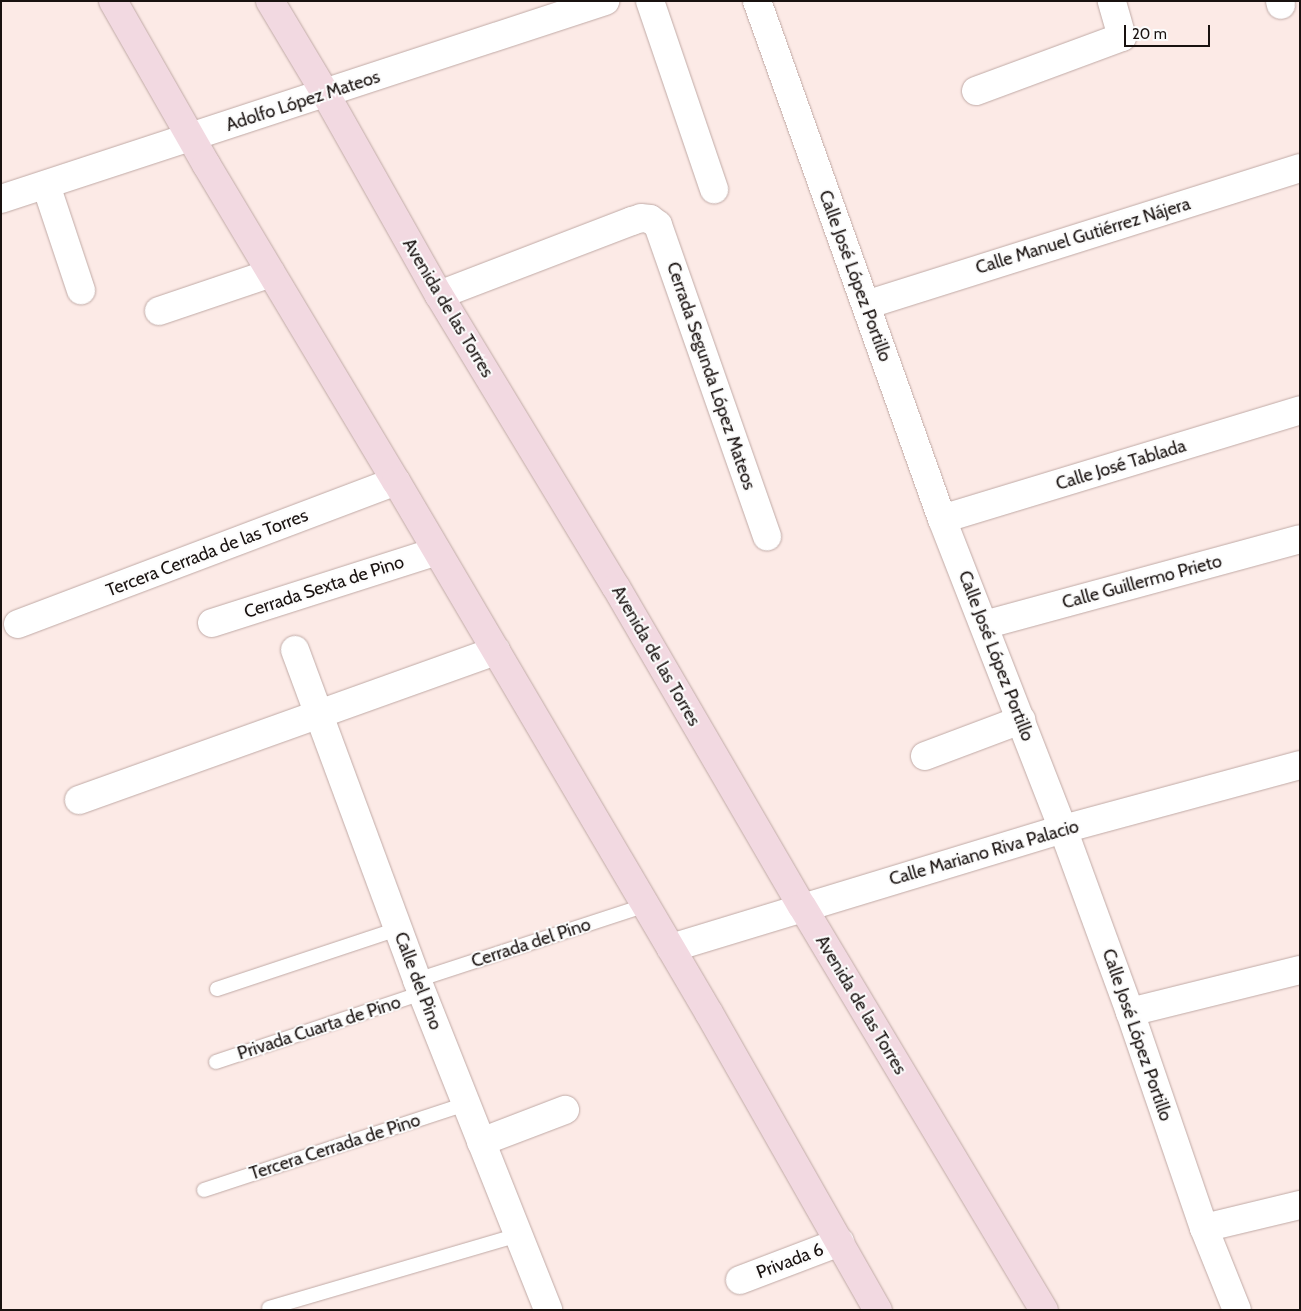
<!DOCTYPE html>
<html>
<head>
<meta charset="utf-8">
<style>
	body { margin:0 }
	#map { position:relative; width:1301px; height:1311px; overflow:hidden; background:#fceae6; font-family:Cabin,sans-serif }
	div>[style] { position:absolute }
	.roads { filter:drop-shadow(0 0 1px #c0aaa6) drop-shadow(0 0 1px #c0aaa6) }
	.lane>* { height:14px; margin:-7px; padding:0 7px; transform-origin:7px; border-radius:7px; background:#fff }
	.street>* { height:28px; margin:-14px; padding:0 14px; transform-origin:14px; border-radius:14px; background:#fff }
	.secondary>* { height:28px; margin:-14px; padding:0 14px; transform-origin:14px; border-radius:14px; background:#f2d9e1 }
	span { translate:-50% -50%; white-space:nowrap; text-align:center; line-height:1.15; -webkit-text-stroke:4px #fcfcfc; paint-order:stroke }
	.street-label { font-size:18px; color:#191210 }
	.frame { position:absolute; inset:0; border:2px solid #191210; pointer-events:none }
	.scale { position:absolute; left:1124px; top:25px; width:86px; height:22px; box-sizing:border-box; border:2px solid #191210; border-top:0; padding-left:6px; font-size:15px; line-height:18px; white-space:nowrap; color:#191210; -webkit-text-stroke:4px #fcfcfc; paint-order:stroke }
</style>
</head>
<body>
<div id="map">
	<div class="roads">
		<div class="lane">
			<div style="left:417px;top:980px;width:241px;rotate:-18.1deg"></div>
			<div style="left:217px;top:989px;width:190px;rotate:-18.4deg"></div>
			<div style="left:216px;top:1062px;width:217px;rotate:-18.5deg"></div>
			<div style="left:204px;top:1190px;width:276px;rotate:-18.2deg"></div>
			<div style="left:269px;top:1308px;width:259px;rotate:-16.3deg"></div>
		</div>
		<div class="street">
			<div style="left:650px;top:1px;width:199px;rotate:71.2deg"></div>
			<div style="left:757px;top:1px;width:550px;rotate:70.35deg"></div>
			<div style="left:942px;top:519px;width:333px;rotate:68.7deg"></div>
			<div style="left:1063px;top:829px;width:195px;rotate:69.9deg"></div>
			<div style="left:1130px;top:1012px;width:228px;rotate:71.1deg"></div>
			<div style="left:1204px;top:1228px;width:88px;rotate:68.1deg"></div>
			<div style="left:1280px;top:1px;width:4px;rotate:76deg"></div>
			<div style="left:976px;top:91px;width:156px;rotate:-20.3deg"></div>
			<div style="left:1122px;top:37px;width:37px;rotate:-106deg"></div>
			<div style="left:46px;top:185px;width:111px;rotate:71.6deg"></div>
			<div style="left:1px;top:199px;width:636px;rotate:-18.15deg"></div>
			<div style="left:439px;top:295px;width:207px;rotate:-21deg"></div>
			<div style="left:632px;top:221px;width:9px;rotate:-18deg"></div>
			<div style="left:641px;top:218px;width:9px;rotate:6deg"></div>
			<div style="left:650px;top:219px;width:10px;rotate:37deg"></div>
			<div style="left:658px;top:225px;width:330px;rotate:70.7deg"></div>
			<div style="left:866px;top:305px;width:455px;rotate:-17.5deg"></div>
			<div style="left:159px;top:311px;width:118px;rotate:-18.7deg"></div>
			<div style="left:942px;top:519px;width:374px;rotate:-16.9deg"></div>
			<div style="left:212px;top:623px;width:236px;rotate:-17.7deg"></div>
			<div style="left:18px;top:624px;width:404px;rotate:-20.7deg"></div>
			<div style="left:984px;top:625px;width:327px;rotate:-15.2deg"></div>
			<div style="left:295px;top:650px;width:352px;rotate:69.7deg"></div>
			<div style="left:417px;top:980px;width:355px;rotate:68.3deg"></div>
			<div style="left:925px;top:756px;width:103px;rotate:-20.6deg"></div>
			<div style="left:79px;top:800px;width:443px;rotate:-19.7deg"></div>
			<div style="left:671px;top:948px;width:410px;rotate:-16.9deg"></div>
			<div style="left:1063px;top:829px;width:245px;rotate:-15.1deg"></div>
			<div style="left:1130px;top:1012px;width:175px;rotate:-13.9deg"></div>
			<div style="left:481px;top:1142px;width:90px;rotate:-20.9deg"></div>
			<div style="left:1204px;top:1228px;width:99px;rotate:-13.5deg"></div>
			<div style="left:740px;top:1280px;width:107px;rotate:-20.8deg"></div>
		</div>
		<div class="secondary">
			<div style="left:113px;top:1px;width:188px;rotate:60.3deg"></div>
			<div style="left:206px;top:164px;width:370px;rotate:59.1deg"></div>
			<div style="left:396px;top:481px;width:617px;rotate:59.53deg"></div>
			<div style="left:709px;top:1013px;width:342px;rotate:60.4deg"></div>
			<div style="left:270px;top:1px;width:107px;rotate:59.1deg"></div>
			<div style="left:325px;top:93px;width:232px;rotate:60.6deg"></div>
			<div style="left:439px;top:295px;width:341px;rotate:58.8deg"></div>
			<div style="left:616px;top:587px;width:369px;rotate:59.8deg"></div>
			<div style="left:802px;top:906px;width:471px;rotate:59.1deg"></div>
		</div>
	</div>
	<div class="street-label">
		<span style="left:303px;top:101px;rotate:-18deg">Adolfo López Mateos</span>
		<span style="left:1083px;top:236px;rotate:-17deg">Calle Manuel Gutiérrez Nájera</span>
		<span style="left:855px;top:276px;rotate:70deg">Calle José López Portillo</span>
		<span style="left:448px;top:308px;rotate:59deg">Avenida de las Torres</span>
		<span style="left:711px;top:376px;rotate:71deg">Cerrada Segunda López Mateos</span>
		<span style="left:1121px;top:465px;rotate:-17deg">Calle José Tablada</span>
		<span style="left:207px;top:553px;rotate:-21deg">Tercera Cerrada de las Torres</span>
		<span style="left:1142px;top:582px;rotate:-15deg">Calle Guillermo Prieto</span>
		<span style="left:324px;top:587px;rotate:-18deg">Cerrada Sexta de Pino</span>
		<span style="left:656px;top:656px;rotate:60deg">Avenida de las Torres</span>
		<span style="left:996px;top:656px;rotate:69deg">Calle José López Portillo</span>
		<span style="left:984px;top:853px;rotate:-16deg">Calle Mariano Riva Palacio</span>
		<span style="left:531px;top:943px;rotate:-18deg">Cerrada del Pino</span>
		<span style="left:418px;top:981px;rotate:69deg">Calle del Pino</span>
		<span style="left:861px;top:1005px;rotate:59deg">Avenida de las Torres</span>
		<span style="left:319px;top:1028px;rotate:-18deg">Privada Cuarta de Pino</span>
		<span style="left:1137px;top:1035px;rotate:71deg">Calle José López Portillo</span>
		<span style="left:335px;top:1147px;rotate:-18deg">Tercera Cerrada de Pino</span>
		<span style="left:790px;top:1261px;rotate:-21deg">Privada 6</span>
	</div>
	<div class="frame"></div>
	<div class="scale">20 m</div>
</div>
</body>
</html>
